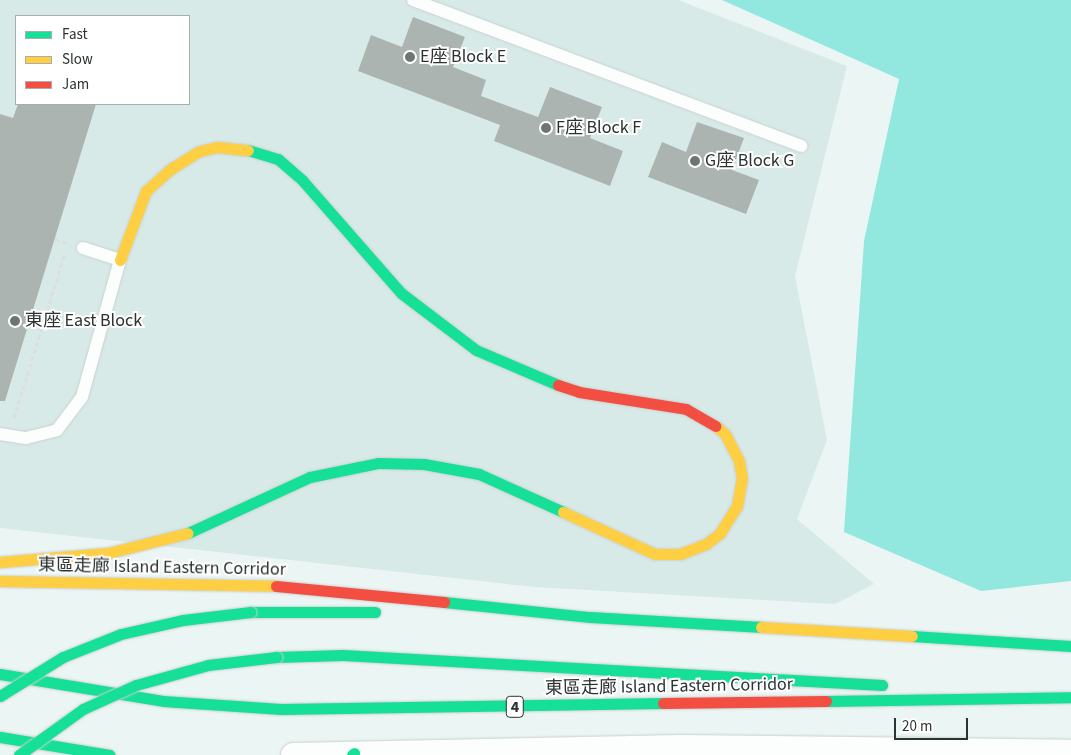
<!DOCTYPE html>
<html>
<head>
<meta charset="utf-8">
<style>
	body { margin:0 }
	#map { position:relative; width:1071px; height:755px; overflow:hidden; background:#ebf5f3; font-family:"Source Sans 3","Noto Sans TC",sans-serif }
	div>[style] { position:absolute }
	.built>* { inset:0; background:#d7eae7 }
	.forest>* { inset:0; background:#92e8df }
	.building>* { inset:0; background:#acb4b2 }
	.path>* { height:3px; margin-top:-1.5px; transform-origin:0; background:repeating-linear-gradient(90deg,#dddfdf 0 5px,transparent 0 7.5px) }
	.roads { filter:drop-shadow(0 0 1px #cad1d0) drop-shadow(0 0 1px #cad1d0) }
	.lane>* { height:12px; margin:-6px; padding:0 6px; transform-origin:6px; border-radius:6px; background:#fcfefd }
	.street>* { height:25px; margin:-12.5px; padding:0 12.5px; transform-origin:12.5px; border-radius:12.5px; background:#fcfefd }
	.fast>* { height:11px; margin:-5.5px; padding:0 5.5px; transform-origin:5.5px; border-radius:5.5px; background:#16e098 }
	.slow>* { height:11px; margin:-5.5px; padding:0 5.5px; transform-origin:5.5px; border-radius:5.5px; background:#ffcf43 }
	.jam>* { height:11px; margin:-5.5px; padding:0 5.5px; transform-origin:5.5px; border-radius:5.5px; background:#f24e42 }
	.bridges { filter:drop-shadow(0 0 1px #cad1d0) drop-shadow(0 0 1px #cad1d0) }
	.fast-bridge>* { height:11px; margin:-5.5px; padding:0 5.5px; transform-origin:5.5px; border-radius:5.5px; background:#16e098 }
	.dots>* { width:14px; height:14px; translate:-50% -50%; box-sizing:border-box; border:2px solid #fff; border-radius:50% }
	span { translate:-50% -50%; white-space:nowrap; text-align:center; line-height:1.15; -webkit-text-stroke:4px #fff; paint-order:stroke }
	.shield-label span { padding:1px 4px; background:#fff; border:1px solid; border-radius:4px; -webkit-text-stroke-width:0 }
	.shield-label { font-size:16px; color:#2b3231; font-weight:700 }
	.poi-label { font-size:18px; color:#2b3231 }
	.left { translate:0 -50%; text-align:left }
	.street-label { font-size:18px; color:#2b3231 }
	.legend { position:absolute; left:15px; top:15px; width:175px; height:90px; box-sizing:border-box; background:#fff; border:1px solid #aaadad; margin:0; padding:6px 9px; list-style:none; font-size:15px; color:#2b3231 }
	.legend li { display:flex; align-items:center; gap:10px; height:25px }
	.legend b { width:25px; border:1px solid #aaadad }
	.scale { position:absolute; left:894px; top:718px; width:74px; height:22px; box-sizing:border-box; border:2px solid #2b3231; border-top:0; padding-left:6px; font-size:15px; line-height:18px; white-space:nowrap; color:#2b3231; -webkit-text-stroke:4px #fff; paint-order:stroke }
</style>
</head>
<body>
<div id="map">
	<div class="built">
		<div style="clip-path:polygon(evenodd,0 0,678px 0,847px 66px,795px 276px,827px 440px,797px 519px,874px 584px,835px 604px,534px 587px,0 528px,0 0,16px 16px,189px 16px,189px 104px,16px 104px,16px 16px)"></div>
	</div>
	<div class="forest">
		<div style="clip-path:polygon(722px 0,1071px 0,1071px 581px,981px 591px,844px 532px,864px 241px,899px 79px)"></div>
	</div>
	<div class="building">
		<div style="clip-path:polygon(413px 17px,465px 37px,453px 67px,486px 80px,481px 96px,538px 117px,550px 87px,602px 107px,590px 138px,623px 151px,610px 186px,494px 141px,500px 125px,358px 71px,371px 35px,402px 47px)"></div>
		<div style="clip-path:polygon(18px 104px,96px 104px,5px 401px,0 401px,0 114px,13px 118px)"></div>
		<div style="clip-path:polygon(697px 122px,744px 138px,732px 170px,759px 180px,746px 214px,648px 177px,662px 142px,686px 152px)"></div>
	</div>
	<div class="path">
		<div style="left:55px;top:239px;width:12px;rotate:20deg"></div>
		<div style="left:14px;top:418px;width:173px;rotate:-72.8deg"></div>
	</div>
	<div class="roads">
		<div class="lane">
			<div style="left:413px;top:0;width:415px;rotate:20.6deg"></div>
			<div style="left:0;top:434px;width:26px;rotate:9deg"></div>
			<div style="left:26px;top:438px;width:32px;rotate:-14deg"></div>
			<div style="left:57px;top:430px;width:41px;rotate:-52.9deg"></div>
			<div style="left:82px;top:397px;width:142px;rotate:-74.5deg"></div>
			<div style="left:120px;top:260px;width:39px;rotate:-162deg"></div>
		</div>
		<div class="street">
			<div style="left:293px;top:755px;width:386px;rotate:-1.2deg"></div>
			<div style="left:679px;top:747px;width:392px;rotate:0.7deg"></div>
		</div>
		<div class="fast">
			<div style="left:248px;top:150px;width:31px;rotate:17deg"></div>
			<div style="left:278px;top:159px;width:33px;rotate:41deg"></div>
			<div style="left:303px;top:181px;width:149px;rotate:48.8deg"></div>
			<div style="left:401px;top:293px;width:94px;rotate:37.2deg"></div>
			<div style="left:476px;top:350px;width:89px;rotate:23.1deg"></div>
			<div style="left:188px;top:533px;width:134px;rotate:-24.7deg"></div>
			<div style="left:310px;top:477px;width:69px;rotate:-11.6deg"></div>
			<div style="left:378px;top:463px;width:46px;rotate:1.2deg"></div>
			<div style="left:424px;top:464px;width:56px;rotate:10.3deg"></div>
			<div style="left:479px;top:474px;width:92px;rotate:24.3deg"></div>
			<div style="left:444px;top:602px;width:147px;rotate:5.9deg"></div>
			<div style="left:590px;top:617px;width:171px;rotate:3.3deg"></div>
			<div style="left:251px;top:612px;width:124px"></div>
			<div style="left:912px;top:636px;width:159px;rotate:3.6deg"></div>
			<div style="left:277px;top:657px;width:66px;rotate:-1.7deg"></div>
			<div style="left:343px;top:655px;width:540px;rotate:3.19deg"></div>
			<div style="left:0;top:674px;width:165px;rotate:9.4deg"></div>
			<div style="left:163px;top:701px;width:118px;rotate:3.9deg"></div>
			<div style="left:281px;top:709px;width:382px;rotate:-0.9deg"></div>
			<div style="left:826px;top:701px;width:245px;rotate:-0.9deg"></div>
			<div style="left:0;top:737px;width:111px;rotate:9.3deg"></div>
			<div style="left:352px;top:755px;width:3px;rotate:-45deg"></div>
		</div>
		<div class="slow">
			<div style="left:120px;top:260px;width:74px;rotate:-69.4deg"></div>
			<div style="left:146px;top:191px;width:31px;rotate:-42deg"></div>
			<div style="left:169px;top:170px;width:36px;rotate:-32deg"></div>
			<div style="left:200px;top:151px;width:17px;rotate:-13deg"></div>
			<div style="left:217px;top:147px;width:31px;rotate:6deg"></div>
			<div style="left:563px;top:512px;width:101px;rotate:24.5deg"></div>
			<div style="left:655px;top:554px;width:25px"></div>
			<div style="left:680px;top:554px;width:28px;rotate:-21deg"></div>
			<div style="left:706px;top:544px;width:18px;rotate:-38deg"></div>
			<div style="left:720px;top:533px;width:32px;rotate:-58deg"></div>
			<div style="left:737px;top:506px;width:28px;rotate:-80deg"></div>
			<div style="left:742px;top:478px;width:17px;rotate:-100deg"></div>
			<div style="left:739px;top:461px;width:29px;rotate:-117deg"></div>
			<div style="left:726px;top:435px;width:13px;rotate:-138deg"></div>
			<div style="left:0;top:562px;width:108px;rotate:-4.8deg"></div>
			<div style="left:108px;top:553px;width:82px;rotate:-14deg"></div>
			<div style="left:0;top:581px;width:276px;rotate:1deg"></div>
			<div style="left:761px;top:627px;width:151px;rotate:3.4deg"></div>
		</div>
		<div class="jam">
			<div style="left:558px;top:385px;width:22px;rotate:18deg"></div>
			<div style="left:579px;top:392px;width:108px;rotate:9deg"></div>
			<div style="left:686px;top:409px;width:34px;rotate:30deg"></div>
			<div style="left:276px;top:586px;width:169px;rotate:5.4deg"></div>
			<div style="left:663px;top:703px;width:163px;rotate:-0.7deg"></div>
		</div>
	</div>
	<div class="bridges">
		<div class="fast-bridge">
			<div style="left:0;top:696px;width:74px;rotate:-31.8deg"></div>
			<div style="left:63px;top:657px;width:62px;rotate:-21.6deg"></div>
			<div style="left:121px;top:634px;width:64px;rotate:-12.7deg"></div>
			<div style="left:183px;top:620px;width:68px;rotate:-6.7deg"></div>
			<div style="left:19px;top:755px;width:79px;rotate:-35.7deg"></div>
			<div style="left:83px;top:709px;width:58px;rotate:-24.4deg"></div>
			<div style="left:136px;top:685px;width:75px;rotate:-15.5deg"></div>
			<div style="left:208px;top:665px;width:69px;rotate:-6.6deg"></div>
		</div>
	</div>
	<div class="dots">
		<div style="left:410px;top:57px;background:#6e7675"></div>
		<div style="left:546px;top:128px;background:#6e7675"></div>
		<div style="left:695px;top:161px;background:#6e7675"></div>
		<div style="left:15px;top:321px;background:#6e7675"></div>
	</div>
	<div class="shield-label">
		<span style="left:515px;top:707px">4</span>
	</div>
	<div class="poi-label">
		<span class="left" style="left:420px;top:57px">E座 Block E</span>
		<span class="left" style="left:556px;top:128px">F座 Block F</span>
		<span class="left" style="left:705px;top:161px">G座 Block G</span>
		<span class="left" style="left:25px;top:321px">東座 East Block</span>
	</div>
	<div class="street-label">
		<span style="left:162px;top:568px;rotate:1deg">東區走廊 Island Eastern Corridor</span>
		<span style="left:669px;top:687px;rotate:-1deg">東區走廊 Island Eastern Corridor</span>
	</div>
	<ul class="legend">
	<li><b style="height:6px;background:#16e098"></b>Fast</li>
	<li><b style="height:6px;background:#ffcf43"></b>Slow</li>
	<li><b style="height:6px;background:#f24e42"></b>Jam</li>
	</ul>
	<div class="scale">20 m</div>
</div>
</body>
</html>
